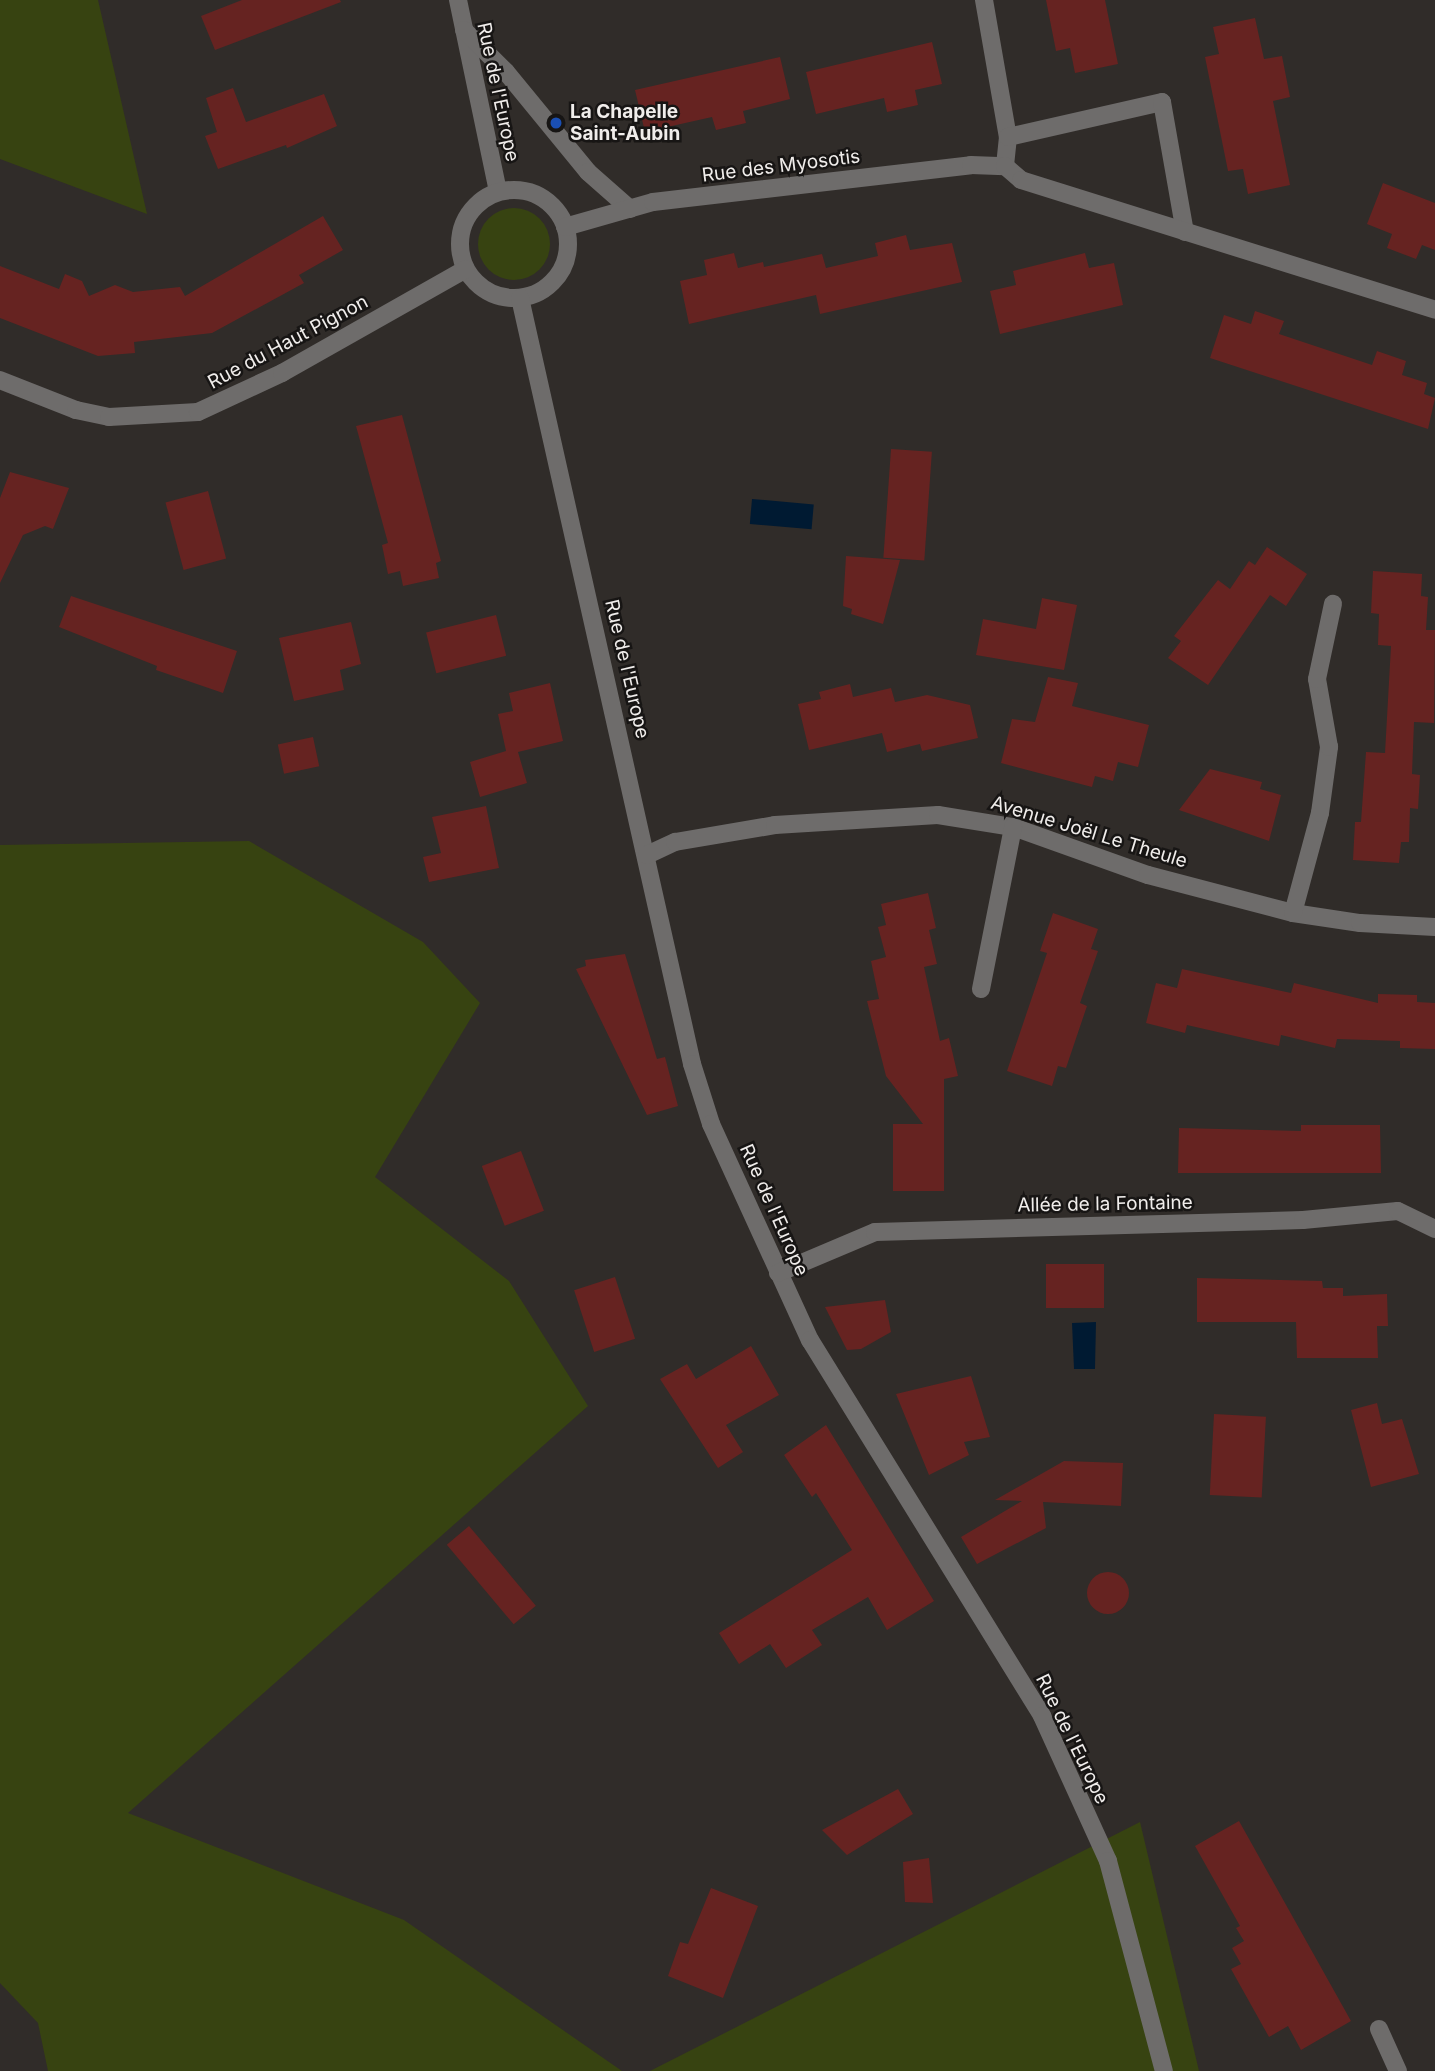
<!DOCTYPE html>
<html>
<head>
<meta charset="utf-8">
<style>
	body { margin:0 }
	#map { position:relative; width:1435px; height:2071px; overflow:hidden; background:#302c29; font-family:Inter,sans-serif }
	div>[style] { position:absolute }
	.green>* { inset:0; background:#374311 }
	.round { border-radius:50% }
	.water>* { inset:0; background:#001a32; transform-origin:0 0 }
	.building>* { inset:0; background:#662321; transform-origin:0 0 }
	.minor>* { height:18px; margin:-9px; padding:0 9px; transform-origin:9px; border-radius:9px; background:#6e6c6b }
	.minor>.ring { margin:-9px; padding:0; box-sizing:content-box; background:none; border:18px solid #6e6c6b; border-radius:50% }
	.dots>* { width:19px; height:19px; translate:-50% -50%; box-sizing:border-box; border:4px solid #171514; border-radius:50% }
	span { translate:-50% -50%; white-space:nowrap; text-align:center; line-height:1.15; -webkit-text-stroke:5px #171514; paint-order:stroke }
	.street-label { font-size:19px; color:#f0edeb }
	.poi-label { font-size:19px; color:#f0edeb; font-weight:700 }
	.left { translate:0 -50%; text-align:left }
</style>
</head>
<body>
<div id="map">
	<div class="green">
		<div style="clip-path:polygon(0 0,98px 0,147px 214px,0 159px)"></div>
		<div class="round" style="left:478px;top:208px;width:72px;height:72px"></div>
		<div style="clip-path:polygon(249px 841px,423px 942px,480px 1003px,375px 1177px,509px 1281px,588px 1406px,128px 1813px,404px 1920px,622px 2071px,48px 2071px,38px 2023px,0 1983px,0 845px)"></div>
		<div style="clip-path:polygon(1140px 1822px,1199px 2071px,650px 2071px)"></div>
	</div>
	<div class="water">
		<div style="left:752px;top:499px;width:62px;height:25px;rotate:5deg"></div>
		<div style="clip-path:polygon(1096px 1322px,1095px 1369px,1074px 1369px,1072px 1323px)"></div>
	</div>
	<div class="building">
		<div style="clip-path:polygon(242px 0,340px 0,341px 2px,215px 50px,201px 16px)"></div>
		<div style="clip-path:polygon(1046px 0,1105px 0,1118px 64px,1075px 73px,1070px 48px,1056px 51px)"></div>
		<div style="clip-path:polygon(1255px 18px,1264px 59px,1282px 56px,1290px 97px,1273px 101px,1290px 185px,1248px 194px,1243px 169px,1228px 171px,1205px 57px,1219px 54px,1213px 27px)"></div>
		<div style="clip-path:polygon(932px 42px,942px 84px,915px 90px,918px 105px,887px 112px,884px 98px,816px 114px,806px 72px)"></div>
		<div style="clip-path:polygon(780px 57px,790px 99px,743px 111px,746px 123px,716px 130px,712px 117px,645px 132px,635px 90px)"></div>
		<div style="clip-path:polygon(233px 88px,246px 122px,324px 94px,337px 126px,287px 148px,286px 145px,218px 169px,205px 136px,217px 132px,206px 98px)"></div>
		<div style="clip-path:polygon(1383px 183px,1435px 203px,1435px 250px,1422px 245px,1416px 259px,1387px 248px,1392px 234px,1367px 224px)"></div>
		<div style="clip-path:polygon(323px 216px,343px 250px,299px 275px,304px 283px,212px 333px,134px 342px,135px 353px,98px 356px,0 318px,0 266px,59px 289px,65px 274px,82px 281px,89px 296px,115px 285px,133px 292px,180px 287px,185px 296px)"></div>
		<div style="clip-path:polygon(906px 235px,910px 250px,952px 243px,962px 282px,820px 314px,816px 295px,689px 324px,680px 281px,707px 275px,704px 260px,734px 253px,738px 268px,763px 262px,764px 267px,822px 254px,826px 268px,878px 256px,875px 243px)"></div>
		<div style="clip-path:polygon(1085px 253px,1089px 268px,1114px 263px,1123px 305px,1000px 334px,990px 291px,1016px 285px,1013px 271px)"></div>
		<div style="clip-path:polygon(1255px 311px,1284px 321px,1279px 334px,1372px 365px,1377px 351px,1406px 361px,1402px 375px,1427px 383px,1424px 394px,1435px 398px,1428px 429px,1210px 358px,1224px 315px,1251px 324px)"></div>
		<div style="clip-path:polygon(402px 415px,441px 561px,436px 563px,439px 578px,403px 586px,400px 571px,388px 574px,382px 545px,388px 543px,356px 426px)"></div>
		<div style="left:891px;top:449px;width:41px;height:109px;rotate:4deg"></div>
		<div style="clip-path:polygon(10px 472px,69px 488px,53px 529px,45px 526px,23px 535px,0 583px,0 498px)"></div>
		<div style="left:208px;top:491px;width:70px;height:44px;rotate:75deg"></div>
		<div style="clip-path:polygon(1267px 547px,1307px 574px,1286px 606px,1270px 595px,1208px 685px,1168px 658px,1181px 641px,1174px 636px,1218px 580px,1230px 589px,1249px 561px,1255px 565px)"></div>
		<div style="clip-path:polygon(846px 556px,900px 560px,883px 624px,851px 614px,852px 609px,843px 606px)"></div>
		<div style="clip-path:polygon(1373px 571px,1422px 574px,1421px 596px,1428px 597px,1426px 630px,1435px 630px,1434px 723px,1414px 722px,1412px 774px,1420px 775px,1418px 809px,1410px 808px,1409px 842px,1401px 842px,1399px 863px,1353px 860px,1355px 822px,1361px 822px,1366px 752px,1385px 753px,1391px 646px,1378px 645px,1379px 614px,1371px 613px)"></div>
		<div style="clip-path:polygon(71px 596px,237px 651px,223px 693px,156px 670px,157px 666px,59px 627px)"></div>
		<div style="clip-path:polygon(1042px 598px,1077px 605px,1064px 670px,976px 655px,983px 619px,1036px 629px)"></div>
		<div style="left:496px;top:615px;width:42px;height:72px;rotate:76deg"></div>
		<div style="clip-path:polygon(351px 622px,361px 664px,340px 670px,344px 690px,294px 701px,279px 638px)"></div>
		<div style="clip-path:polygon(1048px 677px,1078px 683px,1072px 706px,1149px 725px,1138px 767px,1118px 762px,1113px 781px,1095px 776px,1092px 787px,1001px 763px,1012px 719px,1035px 722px)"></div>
		<div style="clip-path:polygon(550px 683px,563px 741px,518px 752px,527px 783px,480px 797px,470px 762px,506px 751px,498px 714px,513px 711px,509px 693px)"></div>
		<div style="clip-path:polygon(850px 684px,853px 697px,891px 688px,895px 702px,927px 695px,970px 705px,978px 738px,922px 751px,920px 744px,887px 752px,882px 733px,809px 750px,798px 704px,821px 699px,819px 692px)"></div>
		<div style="left:313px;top:737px;width:30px;height:36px;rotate:78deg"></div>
		<div style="clip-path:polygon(1210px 769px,1262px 782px,1260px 789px,1281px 795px,1269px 841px,1179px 810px)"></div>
		<div style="clip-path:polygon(486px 806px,499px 868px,429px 882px,423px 857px,441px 853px,432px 817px)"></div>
		<div style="clip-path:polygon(928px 893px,936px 928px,929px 930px,937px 964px,924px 967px,940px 1041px,949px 1038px,958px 1076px,944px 1079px,944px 1191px,893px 1191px,893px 1124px,923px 1124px,886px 1076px,867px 1001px,879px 999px,871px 961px,886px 957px,878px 927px,886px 925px,881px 904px)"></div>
		<div style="clip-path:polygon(1053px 913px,1098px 929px,1091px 949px,1098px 951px,1080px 1003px,1087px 1006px,1066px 1068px,1058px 1066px,1052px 1086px,1007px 1071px,1047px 953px,1040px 951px)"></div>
		<div style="clip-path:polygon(625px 954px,657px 1059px,665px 1057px,678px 1106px,647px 1115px,576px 969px,586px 966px,585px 960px)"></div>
		<div style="clip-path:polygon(1182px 969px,1291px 993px,1294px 983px,1378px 1003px,1378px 994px,1417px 995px,1417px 1002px,1435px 1003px,1435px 1049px,1400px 1048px,1400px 1041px,1337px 1039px,1335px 1048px,1281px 1035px,1279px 1046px,1187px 1025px,1185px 1033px,1146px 1023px,1156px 983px,1177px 988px)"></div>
		<div style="clip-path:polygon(1301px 1125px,1380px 1125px,1381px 1173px,1178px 1173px,1179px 1128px,1301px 1131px)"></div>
		<div style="left:521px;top:1151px;width:64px;height:42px;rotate:69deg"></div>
		<div style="left:1046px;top:1264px;width:58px;height:44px"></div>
		<div style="left:615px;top:1277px;width:65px;height:43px;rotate:72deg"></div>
		<div style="clip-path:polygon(1197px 1278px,1322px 1281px,1323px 1288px,1343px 1288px,1343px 1296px,1387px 1294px,1388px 1326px,1377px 1326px,1378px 1358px,1297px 1358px,1296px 1322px,1197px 1322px)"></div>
		<div style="clip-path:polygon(885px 1300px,891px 1332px,861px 1349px,847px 1350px,825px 1307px)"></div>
		<div style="clip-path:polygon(751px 1346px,779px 1395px,726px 1425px,743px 1452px,718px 1468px,660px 1379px,687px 1364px,696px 1379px)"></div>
		<div style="clip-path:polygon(971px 1376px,990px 1437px,964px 1442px,969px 1455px,929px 1475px,896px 1394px)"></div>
		<div style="clip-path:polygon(1377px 1403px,1382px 1424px,1402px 1419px,1419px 1474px,1371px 1487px,1351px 1410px)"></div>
		<div style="left:1214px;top:1414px;width:52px;height:81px;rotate:3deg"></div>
		<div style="clip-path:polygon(826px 1425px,934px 1601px,887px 1630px,868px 1597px,812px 1630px,822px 1645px,786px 1668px,770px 1644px,739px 1664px,719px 1633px,852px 1550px,816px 1493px,812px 1497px,784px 1455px)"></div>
		<div style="clip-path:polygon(1064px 1461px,1123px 1463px,1121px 1506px,1043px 1502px,1046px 1528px,977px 1564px,961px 1537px,1022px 1501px,995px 1500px)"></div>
		<div style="left:469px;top:1526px;width:104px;height:29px;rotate:50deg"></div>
		<div class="round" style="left:1087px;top:1572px;width:42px;height:42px"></div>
		<div style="clip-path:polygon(898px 1789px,913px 1814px,847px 1855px,822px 1830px)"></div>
		<div style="clip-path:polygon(1239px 1821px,1351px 2021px,1301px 2050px,1288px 2026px,1269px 2037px,1231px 1969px,1241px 1964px,1232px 1948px,1244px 1941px,1236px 1928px,1240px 1926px,1195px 1846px)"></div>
		<div style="clip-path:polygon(929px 1858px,933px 1903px,905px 1902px,903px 1862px)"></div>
		<div style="clip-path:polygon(711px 1888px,758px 1906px,723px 1998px,668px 1976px,680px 1942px,688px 1944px)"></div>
	</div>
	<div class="minor">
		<div style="left:458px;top:0;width:196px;rotate:78.2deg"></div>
		<div style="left:984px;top:0;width:139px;rotate:80.1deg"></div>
		<div style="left:1008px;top:137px;width:29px;rotate:96deg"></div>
		<div style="left:464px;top:30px;width:59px;rotate:45deg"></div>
		<div style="left:506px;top:72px;width:129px;rotate:50.6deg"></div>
		<div style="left:588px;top:172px;width:56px;rotate:41.4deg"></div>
		<div style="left:1008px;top:137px;width:158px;rotate:-12.8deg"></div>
		<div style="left:1162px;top:102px;width:132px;rotate:80deg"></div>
		<div class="ring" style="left:460px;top:190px;width:90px;height:90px"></div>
		<div style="left:565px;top:227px;width:91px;rotate:-15.9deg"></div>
		<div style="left:653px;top:202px;width:320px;rotate:-6.6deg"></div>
		<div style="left:971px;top:165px;width:34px;rotate:2deg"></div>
		<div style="left:1005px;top:166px;width:21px;rotate:41deg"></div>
		<div style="left:1021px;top:180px;width:434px;rotate:17.4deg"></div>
		<div style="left:520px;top:298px;width:785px;rotate:77.34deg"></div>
		<div style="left:692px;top:1064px;width:63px;rotate:72.4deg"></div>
		<div style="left:711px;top:1124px;width:238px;rotate:65.4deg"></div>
		<div style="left:810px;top:1340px;width:442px;rotate:58.3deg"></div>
		<div style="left:1042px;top:1716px;width:159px;rotate:65.5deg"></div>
		<div style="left:1108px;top:1861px;width:217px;rotate:75.1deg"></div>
		<div style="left:0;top:380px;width:82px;rotate:21.5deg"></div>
		<div style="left:76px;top:410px;width:34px;rotate:12deg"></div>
		<div style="left:109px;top:417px;width:89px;rotate:-3.2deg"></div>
		<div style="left:198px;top:412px;width:93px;rotate:-24.9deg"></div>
		<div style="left:282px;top:373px;width:211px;rotate:-29.5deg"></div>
		<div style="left:647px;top:855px;width:31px;rotate:-25deg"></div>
		<div style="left:675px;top:842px;width:101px;rotate:-9.6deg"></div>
		<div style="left:775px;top:825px;width:163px;rotate:-3.5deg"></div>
		<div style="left:938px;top:815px;width:76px;rotate:9.1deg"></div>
		<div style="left:1013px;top:827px;width:143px;rotate:19.6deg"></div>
		<div style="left:1148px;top:875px;width:150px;rotate:14.7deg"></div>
		<div style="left:1293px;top:913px;width:68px;rotate:8.5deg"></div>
		<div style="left:1360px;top:923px;width:75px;rotate:3.1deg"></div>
		<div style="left:1293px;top:913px;width:104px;rotate:-74.9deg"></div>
		<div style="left:1320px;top:813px;width:67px;rotate:-82.2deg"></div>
		<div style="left:1329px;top:747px;width:69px;rotate:-100deg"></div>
		<div style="left:1317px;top:679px;width:77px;rotate:-78deg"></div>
		<div style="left:981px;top:989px;width:165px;rotate:-78.8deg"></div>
		<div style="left:778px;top:1273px;width:105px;rotate:-22.9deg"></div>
		<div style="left:875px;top:1232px;width:428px;rotate:-1.6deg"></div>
		<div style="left:1303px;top:1220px;width:95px;rotate:-5.4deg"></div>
		<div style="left:1398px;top:1211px;width:41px;rotate:25.9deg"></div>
		<div style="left:1379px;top:2029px;width:46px;rotate:65.7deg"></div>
	</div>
	<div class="dots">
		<div style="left:556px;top:123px;background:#1a4fb4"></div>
	</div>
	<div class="street-label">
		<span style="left:498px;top:92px;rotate:78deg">Rue de l'Europe</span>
		<span style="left:781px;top:166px;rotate:-7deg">Rue des Myosotis</span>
		<span style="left:288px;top:342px;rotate:-28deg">Rue du Haut Pignon</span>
		<span style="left:627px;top:669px;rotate:77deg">Rue de l'Europe</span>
		<span style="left:1089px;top:832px;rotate:17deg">Avenue Joël Le Theule</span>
		<span style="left:1105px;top:1204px;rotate:-1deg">Allée de la Fontaine</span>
		<span style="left:774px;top:1210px;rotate:66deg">Rue de l'Europe</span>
		<span style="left:1072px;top:1739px;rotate:64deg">Rue de l'Europe</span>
	</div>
	<div class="poi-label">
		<span class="left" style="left:570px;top:123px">La Chapelle<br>Saint-Aubin</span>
	</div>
</div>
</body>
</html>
